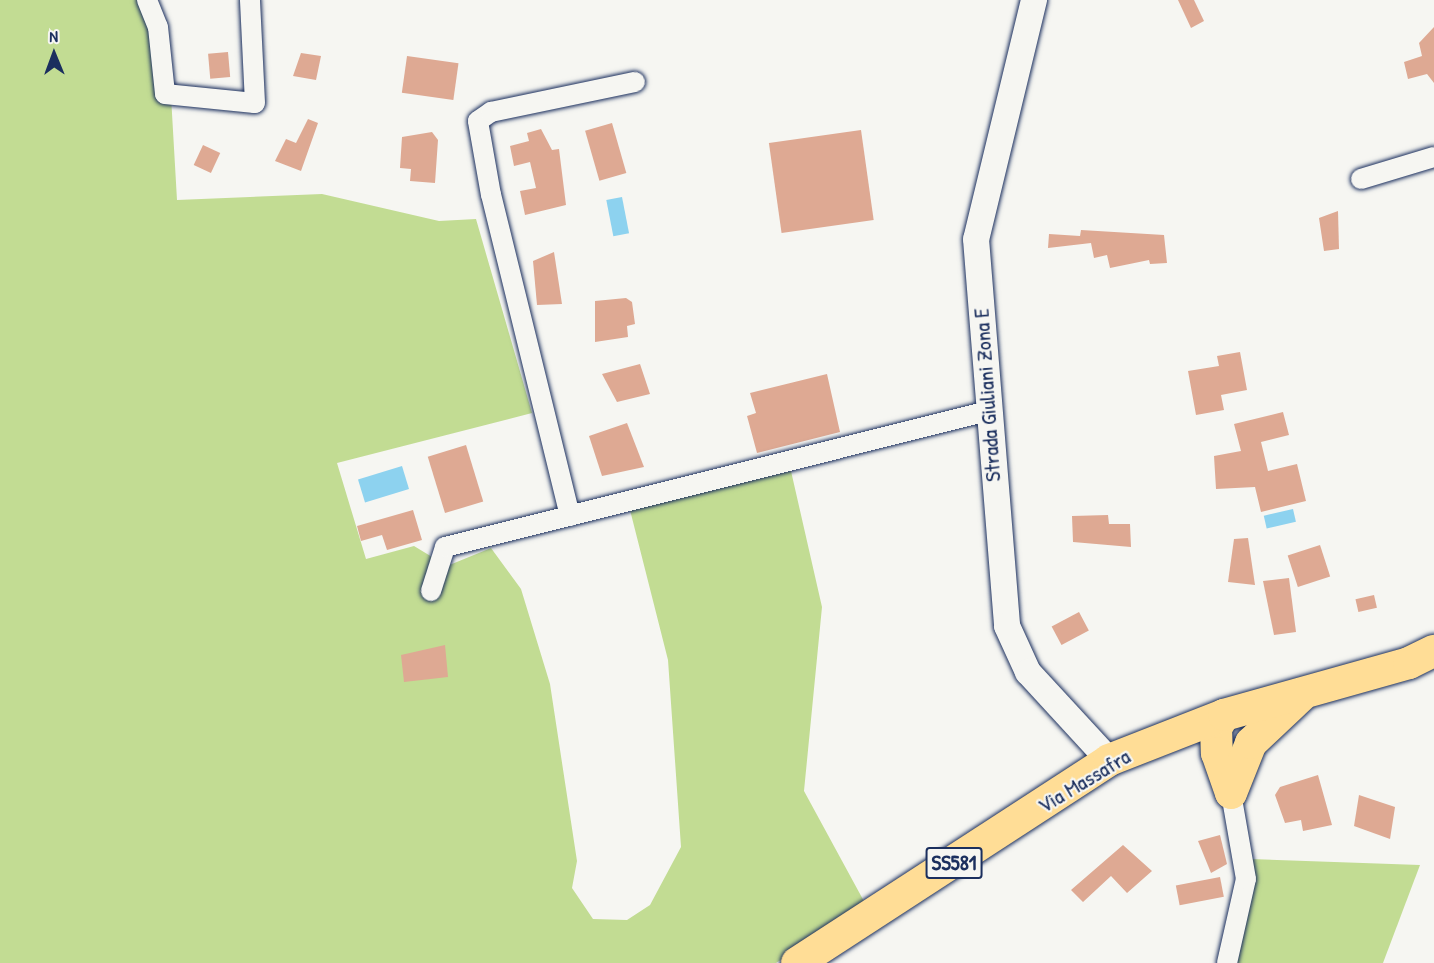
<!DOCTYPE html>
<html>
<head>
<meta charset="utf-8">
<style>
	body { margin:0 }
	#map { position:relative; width:1434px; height:963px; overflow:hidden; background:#f6f6f2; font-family:"Patrick Hand",sans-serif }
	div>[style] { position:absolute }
	.green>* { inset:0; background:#c2dc93 }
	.water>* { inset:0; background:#8dd2ef; transform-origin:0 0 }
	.building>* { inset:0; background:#dea993; transform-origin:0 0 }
	.roads { filter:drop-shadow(0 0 2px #1b2f5e) drop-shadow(0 0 2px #1b2f5e) }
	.minor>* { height:20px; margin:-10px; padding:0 10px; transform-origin:10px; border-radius:10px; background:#f6f6f2 }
	.tertiary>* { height:26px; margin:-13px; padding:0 13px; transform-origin:13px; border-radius:13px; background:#f6f6f2 }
	.primary>* { height:32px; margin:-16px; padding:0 16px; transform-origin:16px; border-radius:16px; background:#ffdd96 }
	span { translate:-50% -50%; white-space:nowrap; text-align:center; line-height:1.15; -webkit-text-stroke:4.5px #f6f6f2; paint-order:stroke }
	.shield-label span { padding:2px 4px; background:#f6f6f2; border:2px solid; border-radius:4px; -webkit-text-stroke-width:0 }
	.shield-label { font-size:21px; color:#1b2f5e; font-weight:700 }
	.street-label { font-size:22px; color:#1b2f5e }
	.north { position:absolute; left:24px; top:24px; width:60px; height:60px; -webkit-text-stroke:4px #f6f6f2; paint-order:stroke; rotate:359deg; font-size:16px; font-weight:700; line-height:24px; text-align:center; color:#1b2f5e }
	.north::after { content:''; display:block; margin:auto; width:21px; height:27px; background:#1b2f5e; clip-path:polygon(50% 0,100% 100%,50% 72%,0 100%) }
</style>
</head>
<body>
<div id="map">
	<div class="green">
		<div style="clip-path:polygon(0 0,149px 0,168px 44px,177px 200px,322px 194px,439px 221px,476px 219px,532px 413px,337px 463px,366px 559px,414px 546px,447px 566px,491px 548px,521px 589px,550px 684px,577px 861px,572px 888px,593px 919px,627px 920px,650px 905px,681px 847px,668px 660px,630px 510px,791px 471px,822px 607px,804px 791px,866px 905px,776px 963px,0 963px)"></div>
		<div style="clip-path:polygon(1251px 859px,1420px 865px,1383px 963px,1230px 963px)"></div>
	</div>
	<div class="water">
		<div style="left:622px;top:197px;width:37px;height:16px;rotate:79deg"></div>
		<div style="left:402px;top:466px;width:24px;height:46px;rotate:73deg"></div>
		<div style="left:1293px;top:509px;width:13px;height:30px;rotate:77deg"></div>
	</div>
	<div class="building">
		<div style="clip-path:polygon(1178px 0,1194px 0,1204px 21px,1191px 28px)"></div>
		<div style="clip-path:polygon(1434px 27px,1434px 83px,1427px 74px,1408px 79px,1404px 62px,1422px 56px,1419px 43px)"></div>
		<div style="left:228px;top:52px;width:25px;height:20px;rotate:85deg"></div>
		<div style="clip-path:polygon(301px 53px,321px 56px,316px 80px,293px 76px)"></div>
		<div style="left:407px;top:56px;width:52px;height:37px;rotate:8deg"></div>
		<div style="clip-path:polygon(308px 119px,318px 123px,301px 171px,275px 161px,286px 139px,296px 143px)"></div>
		<div style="left:612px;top:123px;width:52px;height:28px;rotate:74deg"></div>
		<div style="clip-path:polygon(541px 129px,552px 150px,559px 149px,566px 205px,525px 215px,520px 191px,536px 188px,530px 162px,514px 166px,510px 146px,529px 141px,527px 133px)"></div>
		<div style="left:861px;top:130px;width:91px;height:93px;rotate:82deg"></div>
		<div style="clip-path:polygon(432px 132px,438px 140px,435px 183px,410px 181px,411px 169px,400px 168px,402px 137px)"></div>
		<div style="left:203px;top:145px;width:19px;height:22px;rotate:25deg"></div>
		<div style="clip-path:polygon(1338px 211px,1339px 249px,1324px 251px,1319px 218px)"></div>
		<div style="clip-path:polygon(1081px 230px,1164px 235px,1167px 263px,1150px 264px,1149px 260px,1110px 268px,1107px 255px,1094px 258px,1091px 243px,1048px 248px,1049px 234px,1080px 236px)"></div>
		<div style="clip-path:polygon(554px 252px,562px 304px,537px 305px,533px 261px)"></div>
		<div style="clip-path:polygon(626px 298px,632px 302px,635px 324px,627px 326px,628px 337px,595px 342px,595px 301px)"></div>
		<div style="clip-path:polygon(1240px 352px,1247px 390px,1221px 395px,1224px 410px,1196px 415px,1188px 371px,1219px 366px,1217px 356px)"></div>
		<div style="clip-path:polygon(640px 364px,650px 394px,617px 402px,602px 374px)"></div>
		<div style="clip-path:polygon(827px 374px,840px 432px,757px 453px,747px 416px,756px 413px,750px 393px)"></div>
		<div style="clip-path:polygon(1283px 412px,1289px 435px,1261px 442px,1268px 471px,1297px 464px,1306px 501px,1261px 512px,1255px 487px,1216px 489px,1214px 456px,1241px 451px,1234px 424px)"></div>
		<div style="clip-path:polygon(627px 423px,644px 467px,602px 476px,589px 436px)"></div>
		<div style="left:466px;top:445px;width:59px;height:40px;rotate:73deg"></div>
		<div style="clip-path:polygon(413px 510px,422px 540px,387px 550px,382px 535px,361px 541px,357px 526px)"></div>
		<div style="clip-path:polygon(1108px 515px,1109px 524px,1130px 524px,1131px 547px,1073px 542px,1072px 516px)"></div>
		<div style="clip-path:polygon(1248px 538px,1255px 585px,1228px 582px,1234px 539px)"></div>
		<div style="left:1320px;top:545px;width:33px;height:34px;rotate:72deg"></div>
		<div style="clip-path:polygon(1289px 578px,1296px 632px,1274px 635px,1263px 581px)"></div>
		<div style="left:1374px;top:595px;width:13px;height:19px;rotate:77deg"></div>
		<div style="left:1079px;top:612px;width:21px;height:31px;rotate:62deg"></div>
		<div style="clip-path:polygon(445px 645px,448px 677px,404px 682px,401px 655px)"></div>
		<div style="clip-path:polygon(1318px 775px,1332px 825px,1303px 831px,1301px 820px,1285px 823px,1275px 795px,1280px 787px)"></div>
		<div style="clip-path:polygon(1359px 795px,1395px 807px,1390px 839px,1354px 826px)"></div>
		<div style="clip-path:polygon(1220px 835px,1227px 864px,1211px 873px,1198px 841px)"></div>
		<div style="clip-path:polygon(1123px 845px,1152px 871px,1127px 893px,1111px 876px,1083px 902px,1071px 890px)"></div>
		<div style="left:1220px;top:877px;width:20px;height:45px;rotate:79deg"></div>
	</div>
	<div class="roads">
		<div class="minor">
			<div style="left:147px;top:0;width:29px;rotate:68deg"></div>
			<div style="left:158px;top:27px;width:67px;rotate:84deg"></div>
			<div style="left:165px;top:94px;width:90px;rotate:5.7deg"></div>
			<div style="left:255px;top:103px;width:103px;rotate:-92.8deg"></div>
			<div style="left:1361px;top:179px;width:76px;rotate:-16.8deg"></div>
			<div style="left:570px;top:516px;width:331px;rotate:-103.8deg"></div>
			<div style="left:491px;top:195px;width:75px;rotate:-100deg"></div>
			<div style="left:478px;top:121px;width:16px;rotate:-35deg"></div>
			<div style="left:491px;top:112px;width:147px;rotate:-11.8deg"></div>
			<div style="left:431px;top:591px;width:46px;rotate:-72.3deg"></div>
			<div style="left:445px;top:547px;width:560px;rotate:-14.06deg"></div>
			<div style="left:1227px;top:963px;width:86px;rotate:-77.3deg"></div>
			<div style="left:1246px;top:879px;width:87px;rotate:-99.9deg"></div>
		</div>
		<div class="tertiary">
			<div style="left:1034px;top:0;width:246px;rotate:103.6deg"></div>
			<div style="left:976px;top:239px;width:388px;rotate:85.4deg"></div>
			<div style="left:1007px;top:626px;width:51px;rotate:65.5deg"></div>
			<div style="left:1028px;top:672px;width:120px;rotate:47.4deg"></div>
		</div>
		<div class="primary">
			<div style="left:1224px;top:715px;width:15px;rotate:122deg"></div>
			<div style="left:1216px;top:728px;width:25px;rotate:88deg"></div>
			<div style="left:1217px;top:753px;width:42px;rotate:70.7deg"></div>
			<div style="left:1231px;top:793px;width:54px;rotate:-68.2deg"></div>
			<div style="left:1251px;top:743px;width:67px;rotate:-43.2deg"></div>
			<div style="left:797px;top:963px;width:372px;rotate:-33deg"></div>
			<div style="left:1109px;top:760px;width:123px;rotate:-21.4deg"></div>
			<div style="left:1224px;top:715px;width:192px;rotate:-15.7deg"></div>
			<div style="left:1409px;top:663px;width:28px;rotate:-26deg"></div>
		</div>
	</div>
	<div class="shield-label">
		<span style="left:954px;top:863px">SS581</span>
	</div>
	<div class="street-label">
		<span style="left:987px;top:395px;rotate:-94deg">Strada Giuliani Zona E</span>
		<span style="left:1084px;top:781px;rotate:-31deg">Via Massafra</span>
	</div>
	<div class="north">N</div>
</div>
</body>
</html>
